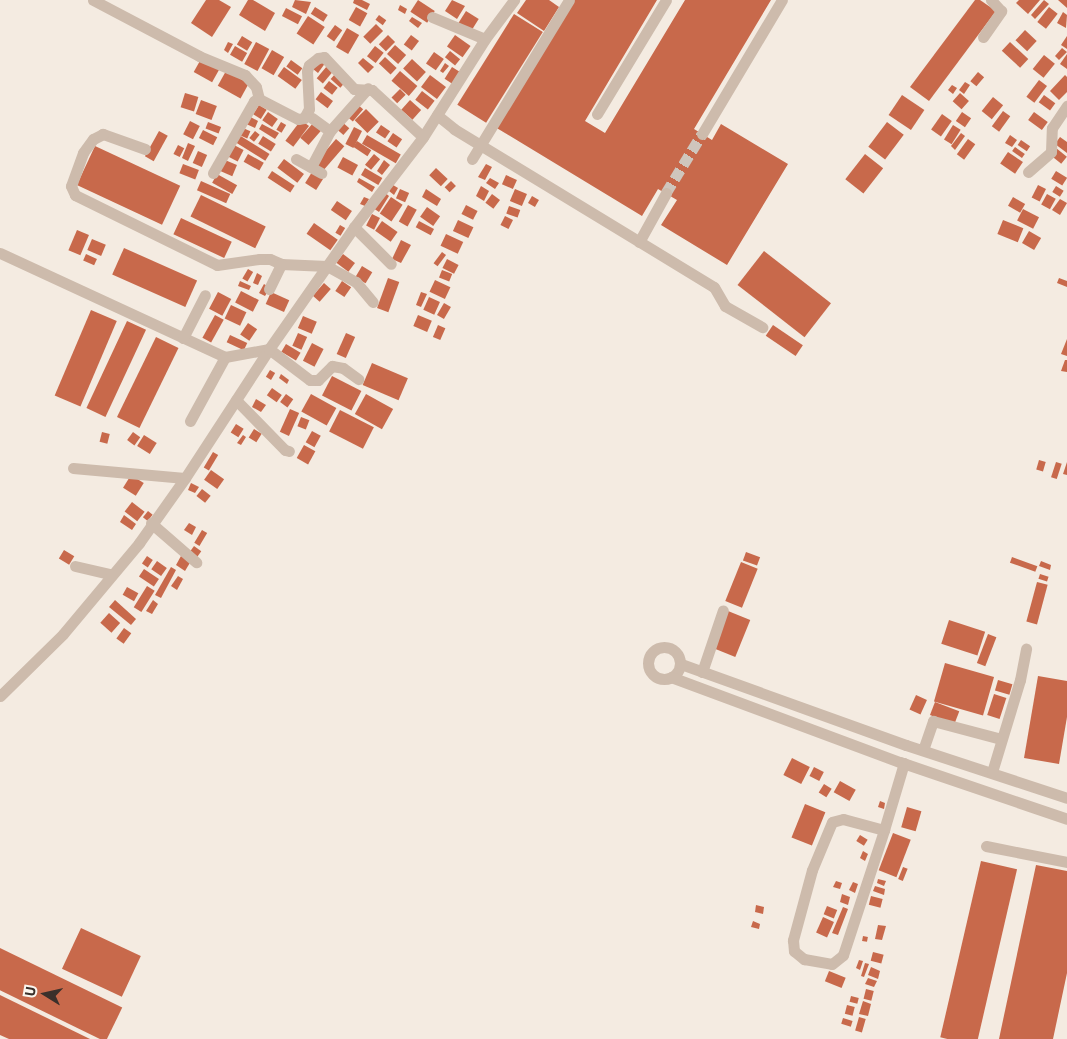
<!DOCTYPE html>
<html>
<head>
<meta charset="utf-8">
<style>
	body { margin:0 }
	#map { position:relative; width:1067px; height:1039px; overflow:hidden; background:#f4ebe1; font-family:"IBM Plex Sans",sans-serif }
	div>[style] { position:absolute }
	.building>* { inset:0; background:#c8694b; transform-origin:0 0 }
	.minor-tunnel>* { height:11px; margin-top:-5.5px; transform-origin:0; background:repeating-linear-gradient(90deg,#cfc6bd 0 11px,transparent 0 16.5px) }
	.minor>* { height:11px; margin:-5.5px; padding:0 5.5px; transform-origin:5.5px; border-radius:5.5px; background:#cdbbac }
	.minor>.ring { margin:-5.5px; padding:0; box-sizing:content-box; background:none; border:11px solid #cdbbac; border-radius:50% }
	span { translate:-50% -50%; white-space:nowrap; text-align:center; line-height:1.15; -webkit-text-stroke:4px #fbf5ee; paint-order:stroke }
	.north { position:absolute; left:20px; top:969px; width:50px; height:50px; -webkit-text-stroke:4px #fbf5ee; paint-order:stroke; rotate:280deg; font-size:14px; font-weight:700; line-height:20px; text-align:center; color:#3b302b }
	.north::after { content:''; display:block; margin:auto; width:18px; height:22px; background:#3b302b; clip-path:polygon(50% 0,100% 100%,50% 72%,0 100%) }
</style>
</head>
<body>
<div id="map">
	<div class="building">
		<div style="clip-path:polygon(206px 0,219px 0,231px 7px,212px 37px,191px 23px)"></div>
		<div style="clip-path:polygon(248px 0,253px 0,275px 13px,265px 31px,239px 15px)"></div>
		<div style="clip-path:polygon(295px 0,311px 2px,306px 14px,292px 7px)"></div>
		<div style="clip-path:polygon(354px 0,362px 0,370px 4px,367px 10px,353px 3px)"></div>
		<div style="left:418px;top:0;width:20px;height:14px;rotate:33deg"></div>
		<div style="clip-path:polygon(452px 0,465px 6px,457px 19px,445px 11px)"></div>
		<div style="clip-path:polygon(526px 0,549px 0,559px 7px,544px 31px,517px 13px)"></div>
		<div style="clip-path:polygon(571px 0,657px 0,585px 121px,605px 133px,685px 0,771px 0,694px 129px,712px 140px,721px 124px,788px 164px,727px 265px,661px 225px,677px 200px,658px 189px,642px 216px,495px 127px)"></div>
		<div style="clip-path:polygon(975px 0,980px 0,996px 11px,929px 101px,910px 87px)"></div>
		<div style="clip-path:polygon(1019px 0,1040px 0,1028px 14px,1016px 3px)"></div>
		<div style="clip-path:polygon(1044px 0,1049px 4px,1035px 19px,1031px 15px)"></div>
		<div style="clip-path:polygon(1058px 0,1067px 0,1067px 8px)"></div>
		<div style="clip-path:polygon(400px 5px,407px 9px,405px 14px,398px 10px)"></div>
		<div style="left:315px;top:7px;width:15px;height:8px;rotate:32deg"></div>
		<div style="left:356px;top:7px;width:13px;height:15px;rotate:29deg"></div>
		<div style="left:1049px;top:7px;width:11px;height:19px;rotate:38deg"></div>
		<div style="left:286px;top:8px;width:18px;height:9px;rotate:27deg"></div>
		<div style="left:466px;top:11px;width:15px;height:14px;rotate:32deg"></div>
		<div style="clip-path:polygon(1063px 12px,1067px 15px,1066px 28px,1057px 23px)"></div>
		<div style="left:514px;top:14px;width:34px;height:107px;rotate:32deg"></div>
		<div style="left:379px;top:15px;width:9px;height:6px;rotate:36deg"></div>
		<div style="left:308px;top:16px;width:20px;height:21px;rotate:33deg"></div>
		<div style="clip-path:polygon(412px 17px,422px 23px,418px 28px,409px 21px)"></div>
		<div style="left:376px;top:24px;width:10px;height:18px;rotate:45deg"></div>
		<div style="left:335px;top:25px;width:9px;height:14px;rotate:36deg"></div>
		<div style="left:347px;top:28px;width:14px;height:22px;rotate:30deg"></div>
		<div style="left:1025px;top:30px;width:16px;height:14px;rotate:43deg"></div>
		<div style="left:388px;top:35px;width:10px;height:13px;rotate:45deg"></div>
		<div style="left:411px;top:35px;width:10px;height:12px;rotate:37deg"></div>
		<div style="left:455px;top:35px;width:19px;height:14px;rotate:35deg"></div>
		<div style="left:242px;top:36px;width:12px;height:10px;rotate:31deg"></div>
		<div style="clip-path:polygon(1067px 36px,1067px 49px,1061px 45px)"></div>
		<div style="clip-path:polygon(228px 42px,233px 44px,228px 53px,224px 50px)"></div>
		<div style="left:256px;top:42px;width:15px;height:25px;rotate:28deg"></div>
		<div style="left:1010px;top:42px;width:25px;height:12px;rotate:43deg"></div>
		<div style="left:395px;top:45px;width:15px;height:12px;rotate:42deg"></div>
		<div style="left:235px;top:46px;width:14px;height:10px;rotate:30deg"></div>
		<div style="left:375px;top:46px;width:11px;height:13px;rotate:38deg"></div>
		<div style="clip-path:polygon(1062px 48px,1067px 52px,1059px 60px,1055px 56px)"></div>
		<div style="left:272px;top:50px;width:14px;height:21px;rotate:30deg"></div>
		<div style="left:450px;top:51px;width:13px;height:8px;rotate:39deg"></div>
		<div style="left:434px;top:52px;width:12px;height:14px;rotate:35deg"></div>
		<div style="clip-path:polygon(1067px 54px,1067px 69px,1060px 64px)"></div>
		<div style="left:1044px;top:55px;width:14px;height:18px;rotate:39deg"></div>
		<div style="left:385px;top:57px;width:16px;height:9px;rotate:43deg"></div>
		<div style="clip-path:polygon(363px 58px,374px 67px,368px 73px,358px 63px)"></div>
		<div style="left:201px;top:59px;width:21px;height:15px;rotate:29deg"></div>
		<div style="clip-path:polygon(321px 59px,326px 62px,318px 73px,313px 69px)"></div>
		<div style="left:412px;top:59px;width:19px;height:13px;rotate:43deg"></div>
		<div style="left:291px;top:60px;width:14px;height:8px;rotate:36deg"></div>
		<div style="clip-path:polygon(445px 63px,449px 66px,443px 73px,440px 71px)"></div>
		<div style="left:327px;top:66px;width:8px;height:16px;rotate:40deg"></div>
		<div style="left:284px;top:67px;width:22px;height:11px;rotate:36deg"></div>
		<div style="left:452px;top:67px;width:9px;height:14px;rotate:32deg"></div>
		<div style="left:226px;top:71px;width:26px;height:17px;rotate:29deg"></div>
		<div style="left:400px;top:71px;width:23px;height:13px;rotate:41deg"></div>
		<div style="left:978px;top:72px;width:8px;height:12px;rotate:40deg"></div>
		<div style="left:336px;top:73px;width:13px;height:8px;rotate:42deg"></div>
		<div style="left:430px;top:75px;width:20px;height:15px;rotate:37deg"></div>
		<div style="clip-path:polygon(1065px 75px,1067px 77px,1067px 92px,1059px 100px,1050px 91px)"></div>
		<div style="left:1039px;top:80px;width:10px;height:21px;rotate:37deg"></div>
		<div style="left:329px;top:81px;width:11px;height:9px;rotate:38deg"></div>
		<div style="clip-path:polygon(965px 82px,970px 85px,964px 94px,959px 90px)"></div>
		<div style="clip-path:polygon(952px 85px,957px 88px,953px 94px,948px 90px)"></div>
		<div style="left:400px;top:89px;width:8px;height:12px;rotate:45deg"></div>
		<div style="left:422px;top:91px;width:16px;height:11px;rotate:38deg"></div>
		<div style="left:321px;top:92px;width:15px;height:9px;rotate:37deg"></div>
		<div style="left:185px;top:93px;width:14px;height:15px;rotate:17deg"></div>
		<div style="left:960px;top:93px;width:12px;height:11px;rotate:42deg"></div>
		<div style="left:902px;top:95px;width:27px;height:24px;rotate:34deg"></div>
		<div style="left:1044px;top:95px;width:14px;height:9px;rotate:36deg"></div>
		<div style="left:993px;top:97px;width:13px;height:18px;rotate:39deg"></div>
		<div style="left:201px;top:100px;width:17px;height:15px;rotate:21deg"></div>
		<div style="left:410px;top:100px;width:15px;height:13px;rotate:42deg"></div>
		<div style="left:357px;top:104px;width:8px;height:16px;rotate:40deg"></div>
		<div style="left:259px;top:105px;width:9px;height:11px;rotate:32deg"></div>
		<div style="left:366px;top:109px;width:18px;height:16px;rotate:45deg"></div>
		<div style="left:1003px;top:111px;width:9px;height:19px;rotate:36deg"></div>
		<div style="left:268px;top:112px;width:12px;height:10px;rotate:35deg"></div>
		<div style="left:962px;top:112px;width:11px;height:11px;rotate:34deg"></div>
		<div style="left:1034px;top:112px;width:17px;height:10px;rotate:36deg"></div>
		<div style="left:942px;top:114px;width:12px;height:19px;rotate:35deg"></div>
		<div style="clip-path:polygon(247px 115px,258px 121px,255px 128px,244px 123px)"></div>
		<div style="left:301px;top:120px;width:10px;height:26px;rotate:37deg"></div>
		<div style="left:190px;top:121px;width:11px;height:15px;rotate:27deg"></div>
		<div style="left:341px;top:121px;width:11px;height:9px;rotate:41deg"></div>
		<div style="left:208px;top:122px;width:14px;height:7px;rotate:21deg"></div>
		<div style="left:281px;top:122px;width:6px;height:9px;rotate:31deg"></div>
		<div style="left:314px;top:122px;width:11px;height:21px;rotate:41deg"></div>
		<div style="left:887px;top:122px;width:21px;height:31px;rotate:37deg"></div>
		<div style="clip-path:polygon(262px 124px,279px 133px,275px 139px,259px 129px)"></div>
		<div style="left:381px;top:125px;width:11px;height:9px;rotate:34deg"></div>
		<div style="left:953px;top:125px;width:9px;height:17px;rotate:32deg"></div>
		<div style="left:354px;top:127px;width:9px;height:19px;rotate:27deg"></div>
		<div style="left:243px;top:128px;width:8px;height:8px;rotate:23deg"></div>
		<div style="left:203px;top:130px;width:16px;height:9px;rotate:27deg"></div>
		<div style="left:159px;top:131px;width:10px;height:29px;rotate:29deg"></div>
		<div style="left:255px;top:131px;width:6px;height:9px;rotate:39deg"></div>
		<div style="left:393px;top:133px;width:11px;height:10px;rotate:34deg"></div>
		<div style="clip-path:polygon(961px 133px,965px 136px,955px 150px,951px 146px)"></div>
		<div style="left:239px;top:135px;width:36px;height:8px;rotate:32deg"></div>
		<div style="left:367px;top:135px;width:39px;height:10px;rotate:30deg"></div>
		<div style="clip-path:polygon(1010px 135px,1017px 140px,1012px 147px,1005px 143px)"></div>
		<div style="left:263px;top:136px;width:15px;height:9px;rotate:32deg"></div>
		<div style="clip-path:polygon(1060px 137px,1067px 142px,1067px 153px,1055px 144px)"></div>
		<div style="left:336px;top:139px;width:11px;height:34px;rotate:41deg"></div>
		<div style="left:968px;top:139px;width:9px;height:19px;rotate:36deg"></div>
		<div style="left:1021px;top:140px;width:11px;height:6px;rotate:34deg"></div>
		<div style="left:357px;top:141px;width:17px;height:7px;rotate:33deg"></div>
		<div style="clip-path:polygon(188px 143px,195px 146px,188px 161px,182px 158px)"></div>
		<div style="left:232px;top:144px;width:13px;height:13px;rotate:27deg"></div>
		<div style="left:178px;top:145px;width:7px;height:10px;rotate:27deg"></div>
		<div style="left:95px;top:146px;width:94px;height:43px;rotate:25deg"></div>
		<div style="left:1015px;top:147px;width:12px;height:5px;rotate:35deg"></div>
		<div style="left:1056px;top:148px;width:14px;height:9px;rotate:39deg"></div>
		<div style="left:198px;top:151px;width:10px;height:13px;rotate:24deg"></div>
		<div style="left:1008px;top:152px;width:18px;height:14px;rotate:34deg"></div>
		<div style="left:248px;top:154px;width:18px;height:9px;rotate:29deg"></div>
		<div style="left:374px;top:154px;width:8px;height:14px;rotate:40deg"></div>
		<div style="left:865px;top:154px;width:23px;height:32px;rotate:38deg"></div>
		<div style="left:343px;top:157px;width:17px;height:12px;rotate:28deg"></div>
		<div style="left:284px;top:159px;width:25px;height:11px;rotate:37deg"></div>
		<div style="left:225px;top:160px;width:13px;height:12px;rotate:23deg"></div>
		<div style="clip-path:polygon(384px 160px,390px 165px,382px 175px,377px 171px)"></div>
		<div style="left:183px;top:164px;width:17px;height:10px;rotate:21deg"></div>
		<div style="clip-path:polygon(486px 164px,492px 167px,485px 180px,478px 177px)"></div>
		<div style="left:365px;top:168px;width:20px;height:8px;rotate:30deg"></div>
		<div style="left:436px;top:168px;width:16px;height:10px;rotate:43deg"></div>
		<div style="left:272px;top:171px;width:27px;height:8px;rotate:33deg"></div>
		<div style="left:1056px;top:171px;width:13px;height:9px;rotate:32deg"></div>
		<div style="left:312px;top:172px;width:13px;height:13px;rotate:32deg"></div>
		<div style="left:217px;top:174px;width:23px;height:10px;rotate:29deg"></div>
		<div style="left:506px;top:175px;width:12px;height:10px;rotate:24deg"></div>
		<div style="clip-path:polygon(359px 178px,375px 187px,372px 192px,357px 182px)"></div>
		<div style="clip-path:polygon(490px 178px,499px 183px,495px 189px,486px 183px)"></div>
		<div style="left:201px;top:181px;width:32px;height:10px;rotate:24deg"></div>
		<div style="left:451px;top:181px;width:7px;height:9px;rotate:45deg"></div>
		<div style="clip-path:polygon(393px 185px,398px 188px,394px 195px,389px 191px)"></div>
		<div style="left:1038px;top:185px;width:9px;height:14px;rotate:27deg"></div>
		<div style="clip-path:polygon(481px 186px,489px 191px,484px 201px,476px 196px)"></div>
		<div style="left:1056px;top:186px;width:9px;height:7px;rotate:32deg"></div>
		<div style="left:400px;top:189px;width:10px;height:10px;rotate:24deg"></div>
		<div style="clip-path:polygon(426px 189px,441px 199px,437px 206px,422px 197px)"></div>
		<div style="left:515px;top:189px;width:13px;height:13px;rotate:23deg"></div>
		<div style="clip-path:polygon(384px 192px,389px 196px,379px 212px,373px 208px)"></div>
		<div style="left:492px;top:194px;width:10px;height:11px;rotate:37deg"></div>
		<div style="left:1047px;top:194px;width:10px;height:12px;rotate:29deg"></div>
		<div style="left:201px;top:195px;width:72px;height:24px;rotate:26deg"></div>
		<div style="left:532px;top:196px;width:8px;height:8px;rotate:30deg"></div>
		<div style="clip-path:polygon(364px 197px,369px 199px,365px 206px,360px 204px)"></div>
		<div style="left:391px;top:197px;width:14px;height:20px;rotate:34deg"></div>
		<div style="left:1013px;top:197px;width:14px;height:10px;rotate:30deg"></div>
		<div style="clip-path:polygon(1060px 199px,1067px 203px,1060px 215px,1052px 210px)"></div>
		<div style="left:337px;top:201px;width:18px;height:11px;rotate:34deg"></div>
		<div style="left:408px;top:205px;width:10px;height:19px;rotate:29deg"></div>
		<div style="left:466px;top:205px;width:13px;height:10px;rotate:27deg"></div>
		<div style="left:509px;top:206px;width:12px;height:8px;rotate:20deg"></div>
		<div style="left:427px;top:207px;width:16px;height:12px;rotate:35deg"></div>
		<div style="left:1023px;top:209px;width:18px;height:13px;rotate:27deg"></div>
		<div style="left:372px;top:214px;width:9px;height:13px;rotate:27deg"></div>
		<div style="left:505px;top:216px;width:9px;height:10px;rotate:27deg"></div>
		<div style="left:181px;top:218px;width:56px;height:18px;rotate:25deg"></div>
		<div style="left:458px;top:220px;width:17px;height:12px;rotate:25deg"></div>
		<div style="left:1003px;top:220px;width:22px;height:15px;rotate:22deg"></div>
		<div style="left:382px;top:221px;width:19px;height:12px;rotate:35deg"></div>
		<div style="left:419px;top:221px;width:17px;height:7px;rotate:28deg"></div>
		<div style="left:314px;top:223px;width:29px;height:13px;rotate:35deg"></div>
		<div style="left:340px;top:225px;width:6px;height:9px;rotate:31deg"></div>
		<div style="left:77px;top:230px;width:13px;height:22px;rotate:23deg"></div>
		<div style="left:1029px;top:231px;width:14px;height:14px;rotate:30deg"></div>
		<div style="left:446px;top:234px;width:19px;height:13px;rotate:25deg"></div>
		<div style="left:92px;top:239px;width:15px;height:12px;rotate:23deg"></div>
		<div style="clip-path:polygon(401px 240px,411px 245px,401px 263px,392px 259px)"></div>
		<div style="left:124px;top:248px;width:80px;height:29px;rotate:24deg"></div>
		<div style="left:764px;top:251px;width:85px;height:43px;rotate:38deg"></div>
		<div style="left:442px;top:252px;width:5px;height:14px;rotate:37deg"></div>
		<div style="left:86px;top:254px;width:12px;height:7px;rotate:24deg"></div>
		<div style="left:343px;top:254px;width:15px;height:11px;rotate:37deg"></div>
		<div style="left:447px;top:259px;width:13px;height:10px;rotate:27deg"></div>
		<div style="left:362px;top:266px;width:12px;height:13px;rotate:31deg"></div>
		<div style="left:248px;top:269px;width:6px;height:11px;rotate:31deg"></div>
		<div style="left:442px;top:270px;width:11px;height:8px;rotate:22deg"></div>
		<div style="clip-path:polygon(257px 273px,262px 276px,258px 285px,253px 283px)"></div>
		<div style="left:388px;top:278px;width:12px;height:32px;rotate:20deg"></div>
		<div style="clip-path:polygon(1059px 278px,1067px 281px,1067px 287px,1057px 283px)"></div>
		<div style="left:435px;top:280px;width:17px;height:13px;rotate:25deg"></div>
		<div style="clip-path:polygon(240px 281px,251px 286px,249px 290px,238px 286px)"></div>
		<div style="left:342px;top:281px;width:11px;height:12px;rotate:34deg"></div>
		<div style="left:324px;top:283px;width:9px;height:17px;rotate:41deg"></div>
		<div style="clip-path:polygon(264px 284px,270px 288px,265px 296px,259px 293px)"></div>
		<div style="left:241px;top:291px;width:20px;height:13px;rotate:27deg"></div>
		<div style="left:218px;top:292px;width:15px;height:19px;rotate:28deg"></div>
		<div style="left:271px;top:292px;width:20px;height:13px;rotate:24deg"></div>
		<div style="clip-path:polygon(421px 292px,427px 294px,421px 307px,416px 305px)"></div>
		<div style="left:429px;top:297px;width:12px;height:14px;rotate:24deg"></div>
		<div style="left:444px;top:303px;width:8px;height:14px;rotate:30deg"></div>
		<div style="left:231px;top:305px;width:17px;height:15px;rotate:25deg"></div>
		<div style="left:91px;top:310px;width:28px;height:93px;rotate:23deg"></div>
		<div style="left:215px;top:315px;width:10px;height:26px;rotate:29deg"></div>
		<div style="left:418px;top:315px;width:15px;height:12px;rotate:23deg"></div>
		<div style="left:303px;top:316px;width:15px;height:13px;rotate:23deg"></div>
		<div style="left:127px;top:321px;width:21px;height:96px;rotate:25deg"></div>
		<div style="left:248px;top:323px;width:11px;height:14px;rotate:34deg"></div>
		<div style="left:438px;top:325px;width:8px;height:13px;rotate:23deg"></div>
		<div style="left:773px;top:325px;width:36px;height:13px;rotate:34deg"></div>
		<div style="left:298px;top:333px;width:10px;height:14px;rotate:24deg"></div>
		<div style="left:346px;top:333px;width:10px;height:23px;rotate:24deg"></div>
		<div style="left:230px;top:335px;width:19px;height:8px;rotate:25deg"></div>
		<div style="left:156px;top:337px;width:25px;height:89px;rotate:26deg"></div>
		<div style="clip-path:polygon(1067px 339px,1067px 356px,1061px 354px)"></div>
		<div style="left:312px;top:343px;width:13px;height:20px;rotate:27deg"></div>
		<div style="left:286px;top:344px;width:17px;height:9px;rotate:31deg"></div>
		<div style="clip-path:polygon(1065px 360px,1067px 360px,1067px 372px,1061px 371px)"></div>
		<div style="left:372px;top:363px;width:39px;height:24px;rotate:23deg"></div>
		<div style="left:270px;top:370px;width:6px;height:8px;rotate:31deg"></div>
		<div style="clip-path:polygon(281px 374px,289px 380px,287px 384px,279px 378px)"></div>
		<div style="left:332px;top:376px;width:33px;height:22px;rotate:27deg"></div>
		<div style="left:272px;top:388px;width:12px;height:9px;rotate:35deg"></div>
		<div style="left:286px;top:394px;width:9px;height:10px;rotate:36deg"></div>
		<div style="left:311px;top:394px;width:29px;height:20px;rotate:29deg"></div>
		<div style="left:366px;top:394px;width:31px;height:23px;rotate:29deg"></div>
		<div style="clip-path:polygon(256px 399px,266px 405px,261px 412px,252px 407px)"></div>
		<div style="left:290px;top:409px;width:10px;height:25px;rotate:24deg"></div>
		<div style="left:340px;top:410px;width:38px;height:24px;rotate:27deg"></div>
		<div style="left:301px;top:417px;width:9px;height:10px;rotate:21deg"></div>
		<div style="left:236px;top:424px;width:9px;height:10px;rotate:32deg"></div>
		<div style="left:254px;top:429px;width:9px;height:10px;rotate:32deg"></div>
		<div style="left:312px;top:431px;width:10px;height:13px;rotate:29deg"></div>
		<div style="left:102px;top:432px;width:8px;height:10px;rotate:14deg"></div>
		<div style="left:133px;top:432px;width:9px;height:10px;rotate:36deg"></div>
		<div style="left:144px;top:435px;width:15px;height:13px;rotate:32deg"></div>
		<div style="clip-path:polygon(243px 435px,246px 437px,241px 445px,237px 443px)"></div>
		<div style="left:304px;top:445px;width:13px;height:15px;rotate:29deg"></div>
		<div style="left:213px;top:452px;width:6px;height:18px;rotate:31deg"></div>
		<div style="left:1039px;top:460px;width:7px;height:10px;rotate:16deg"></div>
		<div style="left:1056px;top:462px;width:6px;height:16px;rotate:18deg"></div>
		<div style="clip-path:polygon(1067px 462px,1067px 475px,1063px 474px)"></div>
		<div style="left:211px;top:470px;width:16px;height:12px;rotate:35deg"></div>
		<div style="left:131px;top:475px;width:15px;height:15px;rotate:32deg"></div>
		<div style="clip-path:polygon(191px 483px,199px 487px,195px 493px,188px 490px)"></div>
		<div style="left:202px;top:489px;width:11px;height:9px;rotate:38deg"></div>
		<div style="left:132px;top:502px;width:16px;height:12px;rotate:38deg"></div>
		<div style="left:148px;top:511px;width:6px;height:8px;rotate:39deg"></div>
		<div style="clip-path:polygon(124px 515px,136px 524px,132px 530px,120px 522px)"></div>
		<div style="clip-path:polygon(189px 523px,196px 527px,192px 535px,184px 530px)"></div>
		<div style="left:202px;top:530px;width:6px;height:15px;rotate:31deg"></div>
		<div style="left:194px;top:546px;width:9px;height:7px;rotate:36deg"></div>
		<div style="left:64px;top:550px;width:12px;height:10px;rotate:31deg"></div>
		<div style="left:746px;top:552px;width:15px;height:9px;rotate:20deg"></div>
		<div style="left:147px;top:556px;width:7px;height:9px;rotate:34deg"></div>
		<div style="clip-path:polygon(181px 556px,191px 561px,185px 571px,176px 565px)"></div>
		<div style="left:1012px;top:557px;width:27px;height:6px;rotate:20deg"></div>
		<div style="left:157px;top:561px;width:12px;height:10px;rotate:35deg"></div>
		<div style="clip-path:polygon(1041px 561px,1051px 565px,1050px 570px,1039px 566px)"></div>
		<div style="left:741px;top:562px;width:18px;height:42px;rotate:22deg"></div>
		<div style="clip-path:polygon(171px 567px,176px 570px,161px 598px,155px 595px)"></div>
		<div style="left:144px;top:569px;width:18px;height:9px;rotate:34deg"></div>
		<div style="left:1040px;top:574px;width:9px;height:5px;rotate:18deg"></div>
		<div style="clip-path:polygon(178px 576px,183px 579px,177px 590px,171px 586px)"></div>
		<div style="left:1037px;top:582px;width:11px;height:41px;rotate:15deg"></div>
		<div style="left:147px;top:586px;width:9px;height:25px;rotate:32deg"></div>
		<div style="left:127px;top:587px;width:13px;height:9px;rotate:29deg"></div>
		<div style="clip-path:polygon(115px 600px,136px 619px,131px 625px,109px 607px)"></div>
		<div style="clip-path:polygon(153px 600px,158px 604px,152px 614px,146px 611px)"></div>
		<div style="left:728px;top:611px;width:24px;height:40px;rotate:22deg"></div>
		<div style="left:109px;top:613px;width:15px;height:13px;rotate:42deg"></div>
		<div style="left:949px;top:620px;width:38px;height:25px;rotate:18deg"></div>
		<div style="left:124px;top:628px;width:9px;height:13px;rotate:36deg"></div>
		<div style="left:988px;top:634px;width:9px;height:31px;rotate:21deg"></div>
		<div style="left:945px;top:663px;width:51px;height:40px;rotate:16deg"></div>
		<div style="clip-path:polygon(1038px 676px,1067px 681px,1067px 717px,1059px 764px,1024px 758px)"></div>
		<div style="left:998px;top:680px;width:15px;height:11px;rotate:16deg"></div>
		<div style="left:994px;top:694px;width:13px;height:22px;rotate:18deg"></div>
		<div style="left:916px;top:695px;width:12px;height:16px;rotate:24deg"></div>
		<div style="left:935px;top:702px;width:26px;height:14px;rotate:21deg"></div>
		<div style="left:792px;top:758px;width:20px;height:19px;rotate:27deg"></div>
		<div style="left:814px;top:767px;width:11px;height:10px;rotate:27deg"></div>
		<div style="left:840px;top:781px;width:18px;height:13px;rotate:29deg"></div>
		<div style="left:824px;top:784px;width:9px;height:10px;rotate:32deg"></div>
		<div style="clip-path:polygon(880px 801px,885px 803px,884px 809px,878px 807px)"></div>
		<div style="left:805px;top:804px;width:22px;height:36px;rotate:22deg"></div>
		<div style="left:907px;top:807px;width:15px;height:21px;rotate:16deg"></div>
		<div style="left:893px;top:833px;width:19px;height:40px;rotate:21deg"></div>
		<div style="left:860px;top:835px;width:9px;height:7px;rotate:32deg"></div>
		<div style="clip-path:polygon(863px 851px,868px 854px,865px 861px,860px 858px)"></div>
		<div style="left:981px;top:861px;width:37px;height:181px;rotate:13deg"></div>
		<div style="clip-path:polygon(1036px 865px,1067px 871px,1067px 973px,1053px 1039px,999px 1039px)"></div>
		<div style="left:903px;top:867px;width:5px;height:13px;rotate:22deg"></div>
		<div style="clip-path:polygon(878px 879px,886px 881px,884px 886px,877px 883px)"></div>
		<div style="clip-path:polygon(836px 881px,842px 883px,840px 889px,833px 887px)"></div>
		<div style="clip-path:polygon(853px 882px,858px 884px,855px 893px,849px 890px)"></div>
		<div style="clip-path:polygon(875px 886px,885px 889px,884px 895px,873px 891px)"></div>
		<div style="clip-path:polygon(842px 894px,850px 897px,848px 905px,840px 902px)"></div>
		<div style="left:871px;top:896px;width:12px;height:9px;rotate:14deg"></div>
		<div style="clip-path:polygon(756px 905px,764px 907px,763px 914px,755px 912px)"></div>
		<div style="left:827px;top:906px;width:11px;height:9px;rotate:22deg"></div>
		<div style="clip-path:polygon(843px 907px,848px 909px,838px 935px,832px 933px)"></div>
		<div style="left:823px;top:917px;width:12px;height:17px;rotate:24deg"></div>
		<div style="clip-path:polygon(753px 921px,760px 924px,759px 929px,751px 927px)"></div>
		<div style="clip-path:polygon(878px 925px,886px 926px,882px 940px,875px 939px)"></div>
		<div style="left:81px;top:928px;width:66px;height:45px;rotate:25deg"></div>
		<div style="left:863px;top:936px;width:5px;height:5px;rotate:11deg"></div>
		<div style="left:0;top:948px;width:136px;height:38px;rotate:26deg"></div>
		<div style="left:873px;top:952px;width:11px;height:9px;rotate:15deg"></div>
		<div style="clip-path:polygon(859px 960px,863px 961px,860px 970px,856px 968px)"></div>
		<div style="clip-path:polygon(865px 963px,869px 964px,864px 977px,861px 976px)"></div>
		<div style="clip-path:polygon(871px 967px,880px 971px,878px 979px,868px 975px)"></div>
		<div style="left:829px;top:971px;width:18px;height:11px;rotate:22deg"></div>
		<div style="clip-path:polygon(868px 978px,877px 981px,874px 987px,865px 984px)"></div>
		<div style="left:866px;top:989px;width:8px;height:10px;rotate:14deg"></div>
		<div style="clip-path:polygon(0 995px,90px 1039px,9px 1039px,0 1035px)"></div>
		<div style="left:851px;top:996px;width:8px;height:6px;rotate:14deg"></div>
		<div style="clip-path:polygon(863px 1001px,871px 1004px,868px 1016px,859px 1014px)"></div>
		<div style="left:847px;top:1005px;width:8px;height:9px;rotate:14deg"></div>
		<div style="left:859px;top:1017px;width:7px;height:14px;rotate:16deg"></div>
		<div style="left:843px;top:1018px;width:10px;height:6px;rotate:17deg"></div>
	</div>
	<div class="minor-tunnel">
		<div style="left:666px;top:193px;width:69px;rotate:-58.6deg"></div>
	</div>
	<div class="minor">
		<div style="left:93px;top:0;width:120px;rotate:27.8deg"></div>
		<div style="left:199px;top:56px;width:50px;rotate:22.4deg"></div>
		<div style="left:245px;top:75px;width:16px;rotate:47deg"></div>
		<div style="left:256px;top:87px;width:12px;rotate:76deg"></div>
		<div style="left:432px;top:17px;width:57px;rotate:22.5deg"></div>
		<div style="left:983px;top:37px;width:32px;rotate:-55deg"></div>
		<div style="left:1001px;top:11px;width:15px;rotate:-132deg"></div>
		<div style="left:597px;top:114px;width:133px;rotate:-58.8deg"></div>
		<div style="left:437px;top:115px;width:22px;rotate:39deg"></div>
		<div style="left:454px;top:129px;width:304px;rotate:31.3deg"></div>
		<div style="left:714px;top:287px;width:22px;rotate:60deg"></div>
		<div style="left:725px;top:306px;width:43px;rotate:29.6deg"></div>
		<div style="left:312px;top:118px;width:22px;rotate:36deg"></div>
		<div style="left:702px;top:134px;width:156px;rotate:-59.2deg"></div>
		<div style="left:145px;top:149px;width:45px;rotate:-160.3deg"></div>
		<div style="left:103px;top:134px;width:11px;rotate:153deg"></div>
		<div style="left:93px;top:139px;width:17px;rotate:126deg"></div>
		<div style="left:83px;top:153px;width:35px;rotate:110deg"></div>
		<div style="left:71px;top:186px;width:10px;rotate:66deg"></div>
		<div style="left:75px;top:195px;width:158px;rotate:26.2deg"></div>
		<div style="left:217px;top:265px;width:42px;rotate:-8.1deg"></div>
		<div style="left:259px;top:259px;width:11px"></div>
		<div style="left:270px;top:259px;width:12px;rotate:24deg"></div>
		<div style="left:281px;top:264px;width:46px;rotate:2.5deg"></div>
		<div style="left:327px;top:266px;width:33px;rotate:29deg"></div>
		<div style="left:356px;top:282px;width:26px;rotate:50deg"></div>
		<div style="left:296px;top:159px;width:29px;rotate:29deg"></div>
		<div style="left:472px;top:159px;width:186px;rotate:-58.6deg"></div>
		<div style="left:311px;top:167px;width:41px;rotate:-62.2deg"></div>
		<div style="left:330px;top:131px;width:57px;rotate:-48.5deg"></div>
		<div style="left:1028px;top:172px;width:30px;rotate:-41deg"></div>
		<div style="left:1051px;top:152px;width:24px;rotate:-88deg"></div>
		<div style="left:1052px;top:128px;width:27px;rotate:-56deg"></div>
		<div style="left:213px;top:173px;width:83px;rotate:-60.3deg"></div>
		<div style="left:254px;top:101px;width:5px;rotate:-22deg"></div>
		<div style="left:259px;top:99px;width:44px;rotate:27.1deg"></div>
		<div style="left:298px;top:119px;width:6px;rotate:-9deg"></div>
		<div style="left:304px;top:118px;width:10px;rotate:-61deg"></div>
		<div style="left:309px;top:109px;width:38px;rotate:-93deg"></div>
		<div style="left:307px;top:71px;width:6px;rotate:-72deg"></div>
		<div style="left:309px;top:65px;width:11px;rotate:-38deg"></div>
		<div style="left:318px;top:58px;width:6px;rotate:-9deg"></div>
		<div style="left:324px;top:57px;width:44px;rotate:46.8deg"></div>
		<div style="left:354px;top:89px;width:18px;rotate:3deg"></div>
		<div style="left:372px;top:90px;width:69px;rotate:42.7deg"></div>
		<div style="left:354px;top:227px;width:52px;rotate:45deg"></div>
		<div style="left:639px;top:242px;width:56px;rotate:-61.1deg"></div>
		<div style="left:0;top:253px;width:248px;rotate:24.8deg"></div>
		<div style="left:225px;top:357px;width:45px;rotate:-10.3deg"></div>
		<div style="left:269px;top:349px;width:51px;rotate:37.1deg"></div>
		<div style="left:310px;top:380px;width:8px"></div>
		<div style="left:318px;top:380px;width:20px;rotate:-45deg"></div>
		<div style="left:332px;top:366px;width:11px;rotate:10deg"></div>
		<div style="left:343px;top:368px;width:19px;rotate:36deg"></div>
		<div style="left:269px;top:289px;width:28px;rotate:-64deg"></div>
		<div style="left:183px;top:338px;width:48px;rotate:-62.9deg"></div>
		<div style="left:236px;top:400px;width:70px;rotate:45.6deg"></div>
		<div style="left:285px;top:450px;width:4px;rotate:14deg"></div>
		<div style="left:190px;top:421px;width:73px;rotate:-61.3deg"></div>
		<div style="left:73px;top:468px;width:112px;rotate:5.1deg"></div>
		<div style="left:151px;top:523px;width:60px;rotate:40.9deg"></div>
		<div style="left:75px;top:566px;width:37px;rotate:13deg"></div>
		<div class="ring" style="left:648px;top:647px;width:21px;height:21px"></div>
		<div style="left:681px;top:664px;width:239px;rotate:19.8deg"></div>
		<div style="left:906px;top:745px;width:169px;rotate:18.2deg"></div>
		<div style="left:702px;top:672px;width:65px;rotate:-71.3deg"></div>
		<div style="left:671px;top:677px;width:244px;rotate:20.4deg"></div>
		<div style="left:900px;top:762px;width:176px;rotate:18.8deg"></div>
		<div style="left:0;top:696px;width:88px;rotate:-44.5deg"></div>
		<div style="left:63px;top:634px;width:119px;rotate:-50.1deg"></div>
		<div style="left:139px;top:543px;width:80px;rotate:-54.7deg"></div>
		<div style="left:185px;top:478px;width:154px;rotate:-56.9deg"></div>
		<div style="left:269px;top:349px;width:149px;rotate:-55.1deg"></div>
		<div style="left:354px;top:227px;width:113px;rotate:-52.5deg"></div>
		<div style="left:423px;top:137px;width:116px;rotate:-57.7deg"></div>
		<div style="left:485px;top:39px;width:49px;rotate:-53.4deg"></div>
		<div style="left:923px;top:750px;width:31px;rotate:-71deg"></div>
		<div style="left:933px;top:721px;width:70px;rotate:14.8deg"></div>
		<div style="left:992px;top:772px;width:96px;rotate:-73.1deg"></div>
		<div style="left:1020px;top:680px;width:32px;rotate:-79deg"></div>
		<div style="left:884px;top:830px;width:42px;rotate:-165deg"></div>
		<div style="left:843px;top:819px;width:11px;rotate:165deg"></div>
		<div style="left:832px;top:822px;width:52px;rotate:112.6deg"></div>
		<div style="left:812px;top:870px;width:73px;rotate:105.2deg"></div>
		<div style="left:793px;top:940px;width:11px;rotate:85deg"></div>
		<div style="left:794px;top:951px;width:13px;rotate:39deg"></div>
		<div style="left:804px;top:959px;width:28px;rotate:10deg"></div>
		<div style="left:832px;top:964px;width:14px;rotate:-39deg"></div>
		<div style="left:843px;top:955px;width:132px;rotate:-71.8deg"></div>
		<div style="left:884px;top:830px;width:70px;rotate:-73.4deg"></div>
		<div style="left:986px;top:846px;width:83px;rotate:11.2deg"></div>
	</div>
	<div class="north">U</div>
</div>
</body>
</html>
